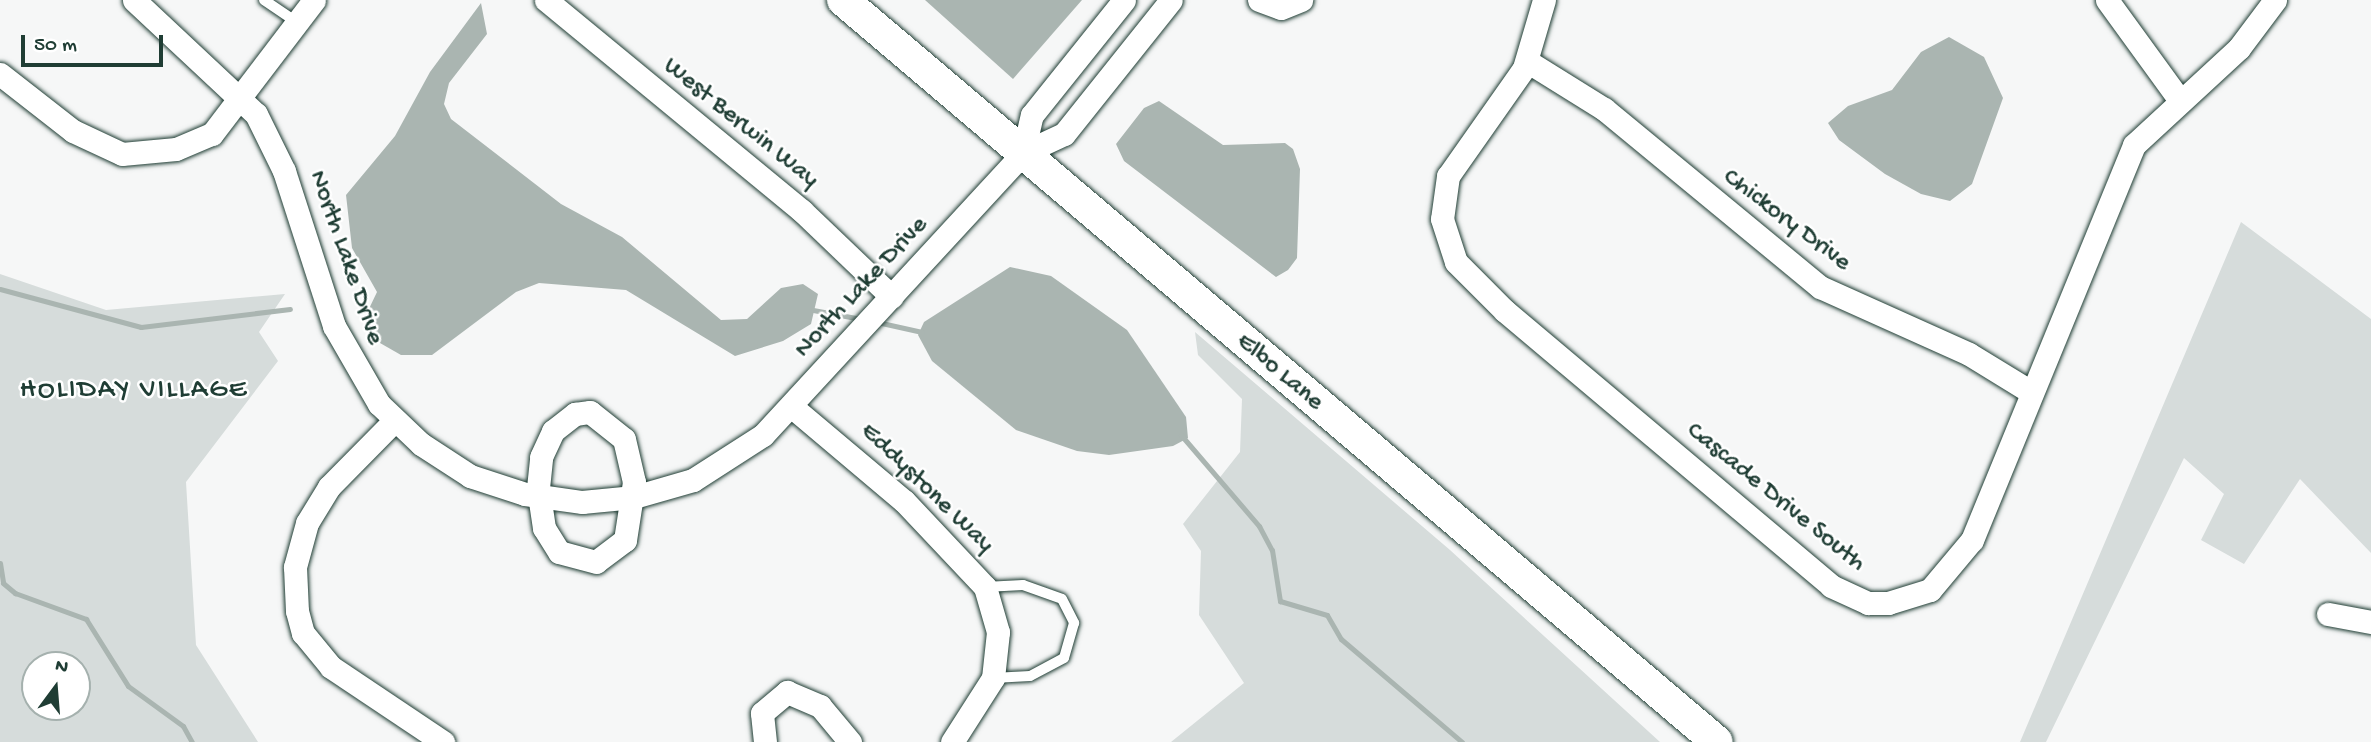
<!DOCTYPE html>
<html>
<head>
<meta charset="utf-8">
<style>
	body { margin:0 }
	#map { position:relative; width:2371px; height:742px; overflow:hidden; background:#f6f7f7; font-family:"Gochi Hand",sans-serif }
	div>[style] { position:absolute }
	.green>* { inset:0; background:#d6dcdb }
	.water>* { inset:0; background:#aab5b1 }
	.stream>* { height:5px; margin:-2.5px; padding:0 2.5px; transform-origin:2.5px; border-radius:2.5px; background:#aab5b1 }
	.roads { filter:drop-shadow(0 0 2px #1f3d34) drop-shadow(0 0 2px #1f3d34) }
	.lane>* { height:10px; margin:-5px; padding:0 5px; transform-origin:5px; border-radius:5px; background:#fff }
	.street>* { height:23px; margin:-11.5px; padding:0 11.5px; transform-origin:11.5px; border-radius:11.5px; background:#fff }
	.secondary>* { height:32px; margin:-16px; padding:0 16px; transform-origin:16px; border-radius:16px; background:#fff }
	span { translate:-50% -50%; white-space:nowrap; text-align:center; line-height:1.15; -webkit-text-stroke:5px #fff; paint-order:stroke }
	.street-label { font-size:26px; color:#1f3d34 }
	.neighbourhood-label { font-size:28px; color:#1f3d34; letter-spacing:2px }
	.north { position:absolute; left:21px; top:651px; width:70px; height:70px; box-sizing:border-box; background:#fff; border:2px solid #a5b1ae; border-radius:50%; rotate:16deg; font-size:19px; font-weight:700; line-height:28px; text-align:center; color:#1f3d34 }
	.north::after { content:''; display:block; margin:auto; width:24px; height:32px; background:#1f3d34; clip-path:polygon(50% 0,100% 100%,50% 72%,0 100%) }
	.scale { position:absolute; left:21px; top:35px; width:142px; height:32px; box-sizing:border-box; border:4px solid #1f3d34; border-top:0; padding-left:9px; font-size:21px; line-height:24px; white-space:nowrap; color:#1f3d34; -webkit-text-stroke:5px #fff; paint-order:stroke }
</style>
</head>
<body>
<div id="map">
	<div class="green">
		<div style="clip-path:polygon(2241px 222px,2371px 319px,2371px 553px,2300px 479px,2244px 564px,2201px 540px,2224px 494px,2184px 458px,2046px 742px,2020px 742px)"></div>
		<div style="clip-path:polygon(evenodd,0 274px,106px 310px,285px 294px,259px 332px,278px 361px,186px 482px,196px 645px,258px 742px,0 742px,0 274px,35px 665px,77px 665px,77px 707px,35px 707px,35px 665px)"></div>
		<div style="clip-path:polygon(1195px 332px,1450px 550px,1660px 742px,1171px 742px,1244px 683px,1199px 615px,1201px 551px,1183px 524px,1240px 452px,1242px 399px,1198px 355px)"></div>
	</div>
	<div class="water">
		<div style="clip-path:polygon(925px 0,1082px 0,1013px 79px)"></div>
		<div style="clip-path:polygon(481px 3px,487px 34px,449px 83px,444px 104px,451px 119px,561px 204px,622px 237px,721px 320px,747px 319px,781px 288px,803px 284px,818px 294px,811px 324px,783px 341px,735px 356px,626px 290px,539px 283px,516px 292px,432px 355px,401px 355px,380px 343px,366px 315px,377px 292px,352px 248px,346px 195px,395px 136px,430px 72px)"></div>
		<div style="clip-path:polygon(1949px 37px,1984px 57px,2003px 98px,1972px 184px,1950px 201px,1921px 194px,1885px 174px,1839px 140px,1828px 123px,1848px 106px,1892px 90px,1921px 52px)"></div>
		<div style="clip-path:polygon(1159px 101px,1223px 145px,1285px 143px,1293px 149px,1300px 169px,1297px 258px,1288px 270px,1276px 277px,1124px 161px,1116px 144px,1144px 108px)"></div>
		<div style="clip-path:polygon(1010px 267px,1051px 276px,1127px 330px,1186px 417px,1188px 438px,1173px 446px,1109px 455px,1077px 451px,1016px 430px,932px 361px,918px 335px,924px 322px)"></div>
	</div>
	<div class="stream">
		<div style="left:0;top:289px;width:146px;rotate:15.1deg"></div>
		<div style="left:141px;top:327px;width:150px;rotate:-6.9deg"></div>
		<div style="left:813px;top:310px;width:49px;rotate:10.6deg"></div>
		<div style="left:877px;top:322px;width:46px;rotate:12.5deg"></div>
		<div style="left:1181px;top:435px;width:120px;rotate:49.4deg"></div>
		<div style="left:1259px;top:526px;width:27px;rotate:62deg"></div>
		<div style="left:1272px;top:550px;width:52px;rotate:81.1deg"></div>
		<div style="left:1280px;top:601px;width:49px;rotate:16.6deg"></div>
		<div style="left:1327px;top:615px;width:28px;rotate:60deg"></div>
		<div style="left:1341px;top:639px;width:159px;rotate:40.4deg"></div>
		<div style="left:0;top:563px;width:20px;rotate:81deg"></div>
		<div style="left:3px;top:583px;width:16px;rotate:40deg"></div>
		<div style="left:15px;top:593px;width:76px;rotate:20.1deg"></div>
		<div style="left:86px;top:619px;width:79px;rotate:57.9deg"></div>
		<div style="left:128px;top:686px;width:68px;rotate:36deg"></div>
		<div style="left:183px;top:726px;width:18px;rotate:61deg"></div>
	</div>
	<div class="roads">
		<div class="lane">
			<div style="left:264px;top:0;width:41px;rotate:34.1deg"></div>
			<div style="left:985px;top:587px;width:38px;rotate:-3deg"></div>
			<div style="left:1023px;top:585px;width:41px;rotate:19.7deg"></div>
			<div style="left:1062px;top:599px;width:27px;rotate:63deg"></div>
			<div style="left:1074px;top:623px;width:36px;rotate:106deg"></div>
			<div style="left:1064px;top:658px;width:38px;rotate:152deg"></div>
			<div style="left:1030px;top:676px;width:37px;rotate:177deg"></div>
		</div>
		<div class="street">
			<div style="left:134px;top:0;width:167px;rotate:43.1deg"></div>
			<div style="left:256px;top:114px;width:64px;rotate:63.8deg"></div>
			<div style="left:284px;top:171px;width:163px;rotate:72.1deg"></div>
			<div style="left:334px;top:326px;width:90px;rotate:60deg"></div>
			<div style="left:379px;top:404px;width:58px;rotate:43.6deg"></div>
			<div style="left:421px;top:444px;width:59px;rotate:33.1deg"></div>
			<div style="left:470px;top:476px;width:58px;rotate:18.1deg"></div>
			<div style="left:525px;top:494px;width:58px;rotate:8deg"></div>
			<div style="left:582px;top:502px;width:52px;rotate:-5.5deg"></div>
			<div style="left:634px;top:497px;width:61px;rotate:-16.1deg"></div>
			<div style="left:693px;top:480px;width:83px;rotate:-32.7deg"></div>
			<div style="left:763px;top:435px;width:384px;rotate:-47.3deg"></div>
			<div style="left:1023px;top:153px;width:45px;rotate:-24.9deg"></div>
			<div style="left:1064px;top:134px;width:171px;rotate:-51.4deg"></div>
			<div style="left:546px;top:0;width:332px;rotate:39.5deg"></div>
			<div style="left:802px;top:211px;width:124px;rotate:43.7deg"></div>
			<div style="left:1259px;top:0;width:23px;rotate:20deg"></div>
			<div style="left:1281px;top:8px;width:22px;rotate:-22deg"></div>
			<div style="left:1544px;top:0;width:71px;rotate:106.4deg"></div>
			<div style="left:1524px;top:68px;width:132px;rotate:125.1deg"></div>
			<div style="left:1448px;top:176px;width:43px;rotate:97.9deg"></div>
			<div style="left:1442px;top:219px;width:45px;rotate:72deg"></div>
			<div style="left:1456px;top:262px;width:69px;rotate:45deg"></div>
			<div style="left:1505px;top:311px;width:426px;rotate:40.1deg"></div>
			<div style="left:1831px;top:586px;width:41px;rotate:24.7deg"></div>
			<div style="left:1868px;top:603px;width:20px"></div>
			<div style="left:1888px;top:603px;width:44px;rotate:-17.2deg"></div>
			<div style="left:1930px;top:590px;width:65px;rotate:-50deg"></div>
			<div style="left:1972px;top:540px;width:427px;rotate:-67.7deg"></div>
			<div style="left:2134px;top:145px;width:143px;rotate:-42.7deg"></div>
			<div style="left:2239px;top:48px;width:60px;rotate:-53.1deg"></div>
			<div style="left:2107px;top:0;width:122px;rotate:54deg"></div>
			<div style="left:1527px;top:61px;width:91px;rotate:31.9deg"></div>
			<div style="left:1604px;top:109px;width:280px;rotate:39.5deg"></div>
			<div style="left:1820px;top:287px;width:163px;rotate:24.2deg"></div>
			<div style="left:1969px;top:354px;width:73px;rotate:31.5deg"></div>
			<div style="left:0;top:74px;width:93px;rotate:38deg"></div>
			<div style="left:73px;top:131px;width:54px;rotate:25.1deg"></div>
			<div style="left:122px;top:154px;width:54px;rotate:-5.3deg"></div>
			<div style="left:176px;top:149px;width:39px;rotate:-23deg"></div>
			<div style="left:212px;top:134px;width:168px;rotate:-52.7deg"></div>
			<div style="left:1023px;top:153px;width:39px;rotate:-77deg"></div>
			<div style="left:1032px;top:115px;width:147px;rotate:-51.3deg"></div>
			<div style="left:791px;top:406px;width:148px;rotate:40.1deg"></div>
			<div style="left:904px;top:501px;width:118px;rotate:46.7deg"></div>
			<div style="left:985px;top:587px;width:47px;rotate:73.9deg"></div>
			<div style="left:998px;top:632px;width:46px;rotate:96.2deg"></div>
			<div style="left:993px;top:678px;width:76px;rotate:122.6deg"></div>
			<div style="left:590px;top:412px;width:43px;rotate:38.5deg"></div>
			<div style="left:624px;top:439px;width:44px;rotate:76.9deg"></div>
			<div style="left:634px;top:482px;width:59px;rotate:98.8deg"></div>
			<div style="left:625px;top:540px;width:36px;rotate:143deg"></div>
			<div style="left:596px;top:562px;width:38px;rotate:-165deg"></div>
			<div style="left:559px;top:552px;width:28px;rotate:-122deg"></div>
			<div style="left:544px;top:528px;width:40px;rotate:-98.5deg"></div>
			<div style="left:538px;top:488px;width:31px;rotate:-84deg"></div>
			<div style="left:541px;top:457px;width:29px;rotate:-65deg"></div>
			<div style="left:553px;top:431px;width:28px;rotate:-38deg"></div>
			<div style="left:575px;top:414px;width:15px;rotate:-8deg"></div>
			<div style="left:395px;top:420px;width:94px;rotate:134.6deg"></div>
			<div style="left:329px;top:487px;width:42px;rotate:121.4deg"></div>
			<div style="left:307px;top:523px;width:46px;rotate:105.3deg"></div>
			<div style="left:295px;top:567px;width:44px;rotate:87.4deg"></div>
			<div style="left:297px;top:611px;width:23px;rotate:75deg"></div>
			<div style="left:303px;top:633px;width:44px;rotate:50.5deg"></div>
			<div style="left:331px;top:667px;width:135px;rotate:33.8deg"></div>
			<div style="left:2328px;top:614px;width:44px;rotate:10.5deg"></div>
			<div style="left:765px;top:742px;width:29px;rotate:-96deg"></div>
			<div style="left:762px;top:713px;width:33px;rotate:-40deg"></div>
			<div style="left:787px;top:692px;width:36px;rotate:23deg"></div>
			<div style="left:820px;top:706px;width:47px;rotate:50.2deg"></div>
		</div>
		<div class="secondary">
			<div style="left:843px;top:0;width:1146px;rotate:40.33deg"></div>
		</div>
	</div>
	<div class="street-label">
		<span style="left:740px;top:124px;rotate:39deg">West Berwin Way</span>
		<span style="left:1786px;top:221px;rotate:37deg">Chickory Drive</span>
		<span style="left:345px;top:258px;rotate:71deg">North Lake Drive</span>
		<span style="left:862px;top:288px;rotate:-47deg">North Lake Drive</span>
		<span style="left:1279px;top:373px;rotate:40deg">Elbo Lane</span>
		<span style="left:926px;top:489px;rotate:44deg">Eddystone Way</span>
		<span style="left:1775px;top:498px;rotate:39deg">Cascade Drive South</span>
	</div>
	<div class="neighbourhood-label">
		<span style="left:134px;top:391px">HOLIDAY VILLAGE</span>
	</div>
	<div class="north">N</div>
	<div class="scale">50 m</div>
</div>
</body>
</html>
